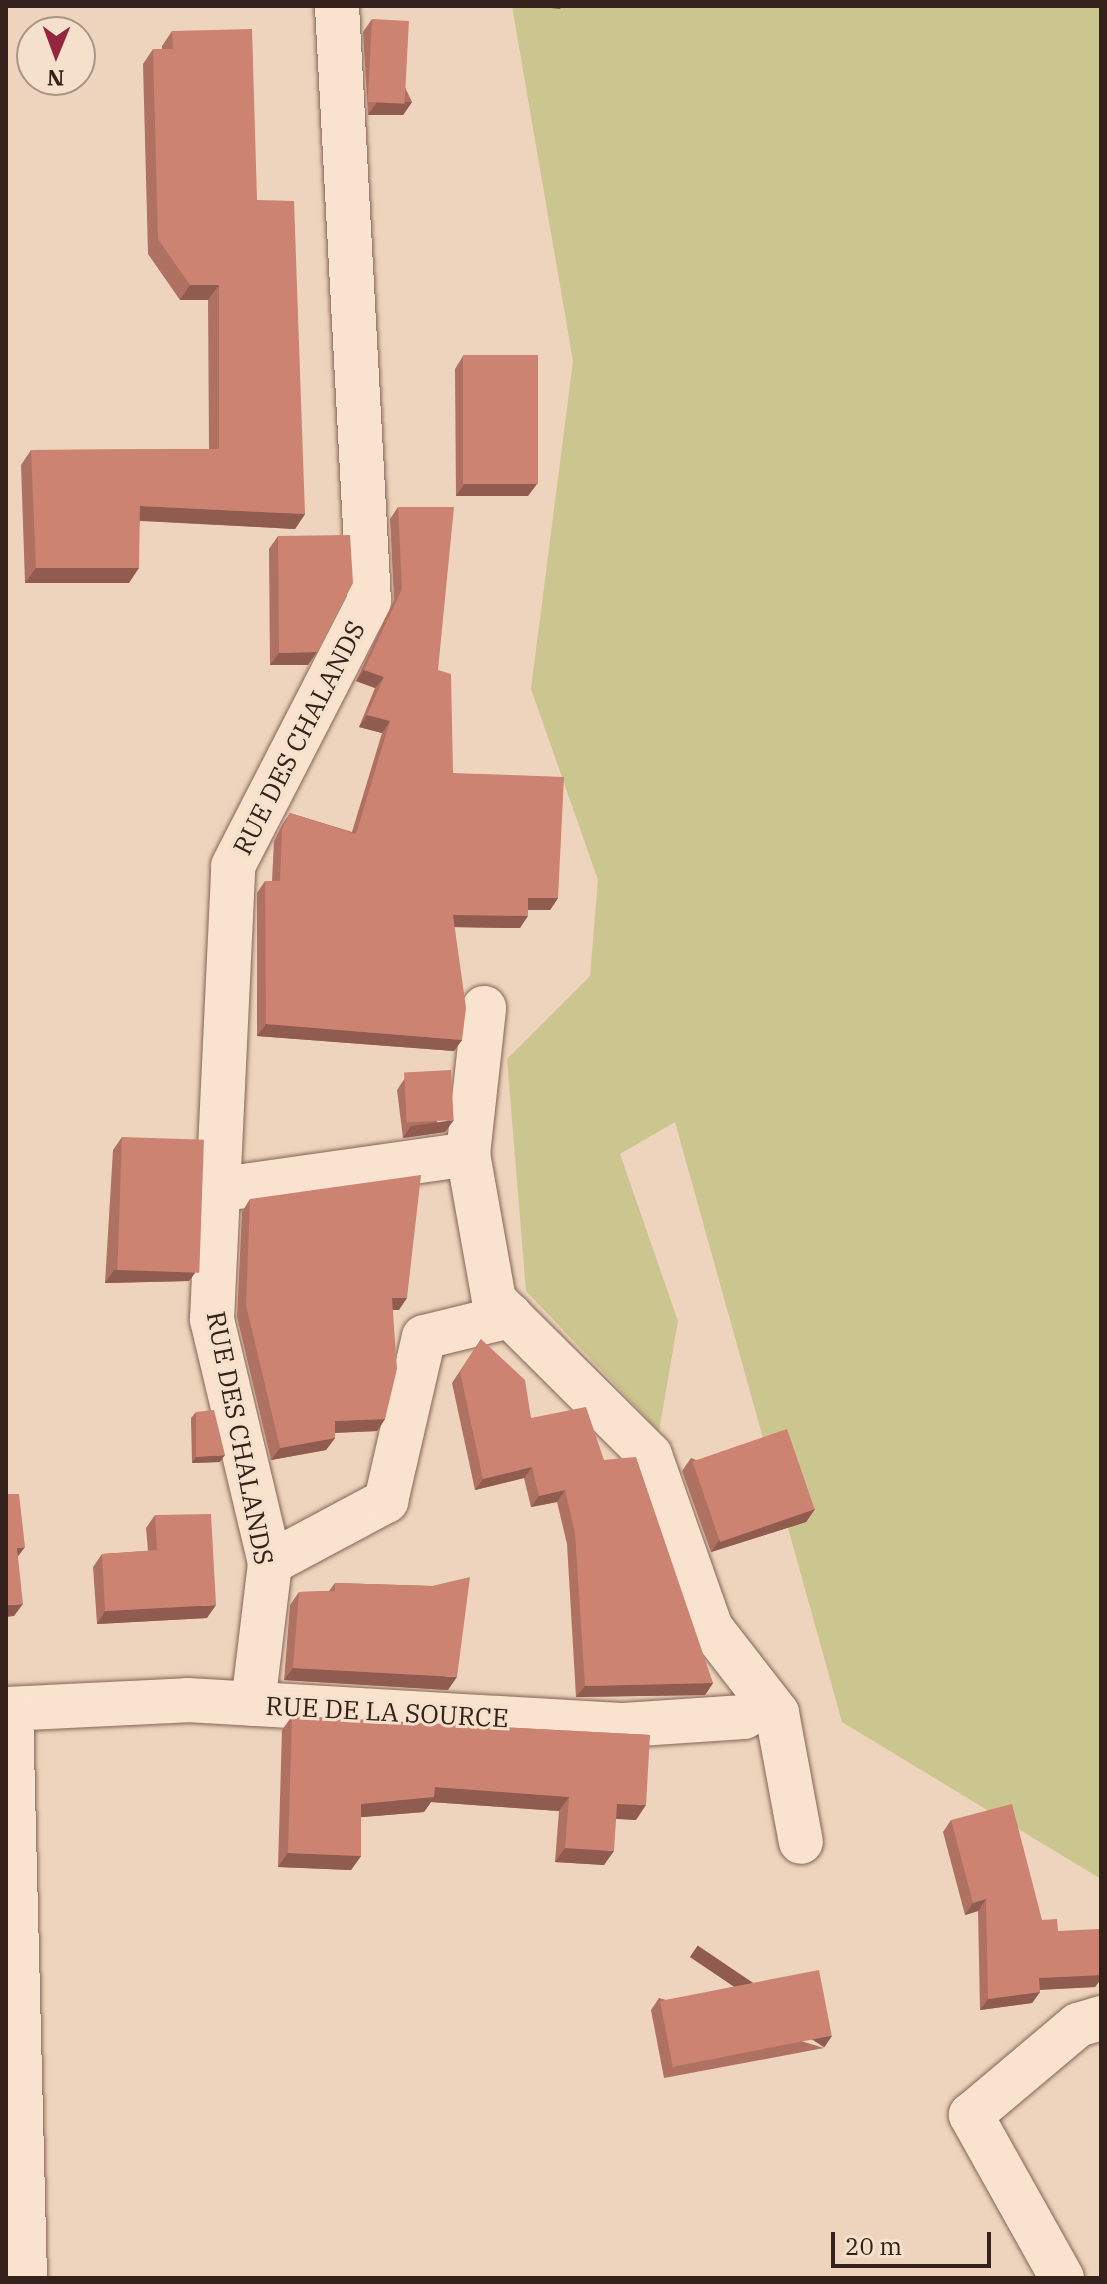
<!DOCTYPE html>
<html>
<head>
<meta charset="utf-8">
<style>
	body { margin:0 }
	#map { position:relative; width:1107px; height:2284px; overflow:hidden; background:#eed4bc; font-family:"IBM Plex Serif",serif }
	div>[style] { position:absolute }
	.green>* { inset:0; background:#cbc590 }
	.roads { filter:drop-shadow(0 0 2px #856455) drop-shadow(0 0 2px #856455) }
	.minor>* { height:44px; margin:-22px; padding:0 22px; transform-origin:22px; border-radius:22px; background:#f9e3ce }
	.wall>* { inset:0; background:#af7161 }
	.shaded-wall>* { inset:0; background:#8f5c4f; transform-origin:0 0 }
	.building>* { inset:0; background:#cc8371; transform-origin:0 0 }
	span { translate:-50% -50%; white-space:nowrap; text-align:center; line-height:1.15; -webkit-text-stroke:6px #f5e0cb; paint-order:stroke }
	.street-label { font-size:26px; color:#34211b }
	.frame { position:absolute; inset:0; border:8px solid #34211b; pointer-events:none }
	.north { position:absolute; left:16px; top:16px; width:80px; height:80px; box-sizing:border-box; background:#f5e0cb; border:2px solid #a89485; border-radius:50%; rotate:181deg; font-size:22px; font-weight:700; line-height:32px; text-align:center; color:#34211b }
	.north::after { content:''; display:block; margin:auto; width:28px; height:36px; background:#94253e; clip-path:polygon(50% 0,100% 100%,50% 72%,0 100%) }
	.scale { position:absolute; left:831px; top:2232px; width:160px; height:36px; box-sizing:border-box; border:4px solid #34211b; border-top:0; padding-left:10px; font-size:24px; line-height:28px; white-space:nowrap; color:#34211b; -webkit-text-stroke:6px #f5e0cb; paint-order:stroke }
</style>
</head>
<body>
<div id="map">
	<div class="green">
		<div style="clip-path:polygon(512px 6px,1101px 6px,1101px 1879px,842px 1722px,675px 1122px,620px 1154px,678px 1321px,659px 1431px,526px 1291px,507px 1059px,590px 976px,598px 880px,531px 689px,573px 361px)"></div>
	</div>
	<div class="roads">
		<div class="minor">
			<div style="left:216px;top:1190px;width:255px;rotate:-8.1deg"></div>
			<div style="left:510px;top:1316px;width:197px;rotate:44.8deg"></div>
			<div style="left:650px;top:1455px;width:183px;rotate:70.6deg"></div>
			<div style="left:711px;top:1628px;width:108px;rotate:52.2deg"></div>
			<div style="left:777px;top:1713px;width:131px;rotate:79.5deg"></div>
			<div style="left:270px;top:1563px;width:132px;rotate:-28.1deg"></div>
			<div style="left:386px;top:1501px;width:168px;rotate:-77deg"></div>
			<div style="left:424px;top:1337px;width:89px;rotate:-13.7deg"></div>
			<div style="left:510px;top:1316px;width:23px;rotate:-135deg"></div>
			<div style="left:494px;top:1300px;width:148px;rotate:-100.1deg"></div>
			<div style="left:468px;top:1154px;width:147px;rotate:-83.7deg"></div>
			<div style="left:253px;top:1704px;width:142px;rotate:-83.1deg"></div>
			<div style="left:270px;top:1563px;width:251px;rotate:-103.4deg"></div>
			<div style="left:212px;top:1319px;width:453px;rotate:-87.3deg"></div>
			<div style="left:233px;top:866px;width:298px;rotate:-62.8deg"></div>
			<div style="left:369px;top:601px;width:596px;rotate:-93.08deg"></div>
			<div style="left:6px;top:1709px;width:181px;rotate:-2.8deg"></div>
			<div style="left:187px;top:1700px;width:438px;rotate:3.3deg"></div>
			<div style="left:624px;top:1725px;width:120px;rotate:-3.8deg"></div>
			<div style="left:744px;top:1717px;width:25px;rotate:-34deg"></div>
			<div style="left:11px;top:1709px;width:569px;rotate:88.59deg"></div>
			<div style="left:1062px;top:2278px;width:187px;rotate:-119.2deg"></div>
			<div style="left:971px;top:2115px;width:140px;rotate:-40.1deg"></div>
			<div style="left:1078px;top:2025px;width:24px;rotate:-17deg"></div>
		</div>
	</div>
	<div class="wall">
		<div style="clip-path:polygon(372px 19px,412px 102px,403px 115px,368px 115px,363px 32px)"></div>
		<div style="clip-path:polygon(172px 31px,257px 200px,305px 514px,295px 529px,140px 521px,129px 583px,25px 583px,21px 465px,31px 450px,209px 449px,208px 300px,180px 300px,148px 254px,143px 64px,153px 49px,162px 49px,162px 46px)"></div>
		<div style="clip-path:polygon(463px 356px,528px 496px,456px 496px,455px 369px)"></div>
		<div style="clip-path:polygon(398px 507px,438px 670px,453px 773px,558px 898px,550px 910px,528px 910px,520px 928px,454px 927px,462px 1040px,454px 1051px,257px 1036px,257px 893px,265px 881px,272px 881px,274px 841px,282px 825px,290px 813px,352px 832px,382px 733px,359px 727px,375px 688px,356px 681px,394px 600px,390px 519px)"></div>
		<div style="clip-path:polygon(278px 536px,317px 652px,308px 665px,270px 665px,269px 549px)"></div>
		<div style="clip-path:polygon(405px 1078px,445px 1132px,403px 1138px,397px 1090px)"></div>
		<div style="clip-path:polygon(122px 1137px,189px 1281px,105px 1283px,113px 1150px)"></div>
		<div style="clip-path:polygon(250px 1199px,399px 1310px,393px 1310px,385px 1419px,377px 1431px,335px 1433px,335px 1438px,326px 1450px,271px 1460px,237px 1317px,242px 1212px)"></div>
		<div style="clip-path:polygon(481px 1339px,531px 1418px,604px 1460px,713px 1683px,705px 1695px,576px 1697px,567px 1544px,557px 1502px,531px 1507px,524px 1478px,475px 1490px,452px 1383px)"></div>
		<div style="clip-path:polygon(196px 1412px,220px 1462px,192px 1463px,191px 1418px)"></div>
		<div style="clip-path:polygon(691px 1458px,815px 1509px,806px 1522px,711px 1552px,682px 1471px)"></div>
		<div style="clip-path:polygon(155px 1515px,207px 1618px,97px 1624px,93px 1567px,102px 1554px,148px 1551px,146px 1528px)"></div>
		<div style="clip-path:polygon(335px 1583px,432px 1586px,448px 1690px,284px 1680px,290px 1605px,299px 1592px,329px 1591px)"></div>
		<div style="clip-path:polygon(292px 1716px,650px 1735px,636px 1820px,616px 1819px,604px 1865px,555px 1862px,559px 1811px,431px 1802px,424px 1812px,361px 1817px,361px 1856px,351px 1870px,278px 1867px,282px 1730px)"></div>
		<div style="clip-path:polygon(951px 1820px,1042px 1920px,1058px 1931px,1101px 1947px,1101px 1979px,1095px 1987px,1040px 1990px,1040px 1992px,1032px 2003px,980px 2010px,978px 1911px,965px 1915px,943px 1832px)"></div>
		<div style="clip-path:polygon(659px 1998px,824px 2048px,664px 2078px,651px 2010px)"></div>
	</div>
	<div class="shaded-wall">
		<div style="clip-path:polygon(533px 6px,562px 6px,560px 9px)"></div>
		<div style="clip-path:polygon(377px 102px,412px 102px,403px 115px,368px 115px)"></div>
		<div style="clip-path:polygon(190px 285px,219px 285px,208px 300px,180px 300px)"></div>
		<div style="clip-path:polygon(465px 483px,537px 484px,528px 496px,456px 496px)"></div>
		<div style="clip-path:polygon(140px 506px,305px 514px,295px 529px,130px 520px)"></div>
		<div style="clip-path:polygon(36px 568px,139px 568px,129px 583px,25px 583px)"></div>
		<div style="clip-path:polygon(317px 652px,308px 665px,270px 665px,279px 653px)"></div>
		<div style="clip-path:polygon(364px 670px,384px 677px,375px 688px,356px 681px)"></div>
		<div style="clip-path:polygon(367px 715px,390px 721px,382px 733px,359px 727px)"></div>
		<div style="clip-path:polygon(528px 898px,558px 898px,550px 910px,520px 910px)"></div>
		<div style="clip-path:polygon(453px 915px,528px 916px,520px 928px,445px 927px)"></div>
		<div style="clip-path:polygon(266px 1024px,462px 1040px,454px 1051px,257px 1036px)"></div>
		<div style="clip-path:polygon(454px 1120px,445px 1132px,403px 1138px,411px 1126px)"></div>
		<div style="clip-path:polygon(198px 1269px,189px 1281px,105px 1283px,114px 1270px)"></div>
		<div style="clip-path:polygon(392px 1298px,407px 1298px,399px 1310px,384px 1310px)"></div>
		<div style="clip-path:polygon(385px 1419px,377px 1431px,327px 1433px,335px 1421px)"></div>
		<div style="clip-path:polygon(335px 1438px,326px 1450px,271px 1460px,280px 1448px)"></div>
		<div style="clip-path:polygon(225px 1455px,220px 1462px,192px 1463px,196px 1457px)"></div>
		<div style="clip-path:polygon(532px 1467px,524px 1478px,475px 1490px,483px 1479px)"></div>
		<div style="clip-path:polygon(565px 1490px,557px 1502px,531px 1507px,539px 1496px)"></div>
		<div style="clip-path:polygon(815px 1509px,806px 1522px,711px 1552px,720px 1539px)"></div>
		<div style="clip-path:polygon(25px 1547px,16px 1559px,17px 1548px)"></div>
		<div style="clip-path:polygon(23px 1604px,14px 1616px,6px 1617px,6px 1605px)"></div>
		<div style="clip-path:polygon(216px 1605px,207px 1618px,97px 1624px,105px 1611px)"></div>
		<div style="clip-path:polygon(293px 1668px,457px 1677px,448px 1690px,284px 1680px)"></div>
		<div style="clip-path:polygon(713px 1683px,705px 1695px,576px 1697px,585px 1686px)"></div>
		<div style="clip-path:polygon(435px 1787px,569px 1797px,559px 1811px,431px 1802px,424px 1812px,351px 1818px,361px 1804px)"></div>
		<div style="clip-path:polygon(617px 1804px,646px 1805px,636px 1820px,607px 1818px)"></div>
		<div style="clip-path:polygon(565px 1848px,614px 1851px,604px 1865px,555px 1862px)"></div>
		<div style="clip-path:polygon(288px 1853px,361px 1856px,351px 1870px,278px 1867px)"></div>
		<div style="clip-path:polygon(986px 1899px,978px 1911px,965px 1915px,973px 1903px)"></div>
		<div style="clip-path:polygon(1101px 1975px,1101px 1979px,1095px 1987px,1031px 1990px,1039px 1978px)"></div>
		<div style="clip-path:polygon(1040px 1992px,1032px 2003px,980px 2010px,988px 1999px)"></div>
		<div style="left:832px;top:2036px;width:14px;height:162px;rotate:124deg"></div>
	</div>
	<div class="building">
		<div style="left:372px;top:19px;width:37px;height:83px;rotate:3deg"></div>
		<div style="clip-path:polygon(252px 29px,257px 200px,294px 201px,305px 514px,140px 506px,139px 568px,36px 568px,31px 450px,219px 449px,219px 285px,190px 285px,158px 239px,153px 49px,173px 49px,172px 31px)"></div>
		<div style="left:538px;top:355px;width:129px;height:75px;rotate:90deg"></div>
		<div style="clip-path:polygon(398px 507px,454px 507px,438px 670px,451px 674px,453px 773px,564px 777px,558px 898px,528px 898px,528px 916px,453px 915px,466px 1008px,462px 1040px,266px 1024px,265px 881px,280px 881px,282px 829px,290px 813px,356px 834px,390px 721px,367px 715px,384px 677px,364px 670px,402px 589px)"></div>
		<div style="clip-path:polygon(350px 535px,353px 583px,317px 652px,279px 653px,278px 536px)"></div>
		<div style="left:451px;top:1070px;width:50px;height:47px;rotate:87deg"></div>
		<div style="left:122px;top:1137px;width:82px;height:133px;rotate:2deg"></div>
		<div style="clip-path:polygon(421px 1175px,407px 1298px,392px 1298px,397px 1369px,385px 1419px,335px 1421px,335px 1438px,280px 1448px,246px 1305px,250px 1199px)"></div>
		<div style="clip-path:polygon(481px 1339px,525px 1380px,531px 1418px,586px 1407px,604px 1460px,636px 1457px,713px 1683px,585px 1686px,575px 1533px,565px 1490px,539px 1496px,532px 1467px,483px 1479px,460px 1372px)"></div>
		<div style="clip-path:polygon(214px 1410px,225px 1455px,196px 1457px,196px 1412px)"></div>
		<div style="left:787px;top:1429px;width:85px;height:100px;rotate:71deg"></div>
		<div style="clip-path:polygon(6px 1494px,19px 1494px,25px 1547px,17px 1548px,23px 1604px,6px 1605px)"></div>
		<div style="clip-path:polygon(211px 1514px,216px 1605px,105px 1611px,102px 1554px,157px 1550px,155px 1515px)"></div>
		<div style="clip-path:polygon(470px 1577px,457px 1677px,293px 1668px,299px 1592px,335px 1591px,335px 1583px,432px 1586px)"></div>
		<div style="clip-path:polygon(292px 1716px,650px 1735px,646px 1805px,617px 1804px,614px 1851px,565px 1848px,569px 1797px,435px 1787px,434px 1797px,361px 1804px,361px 1856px,288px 1853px)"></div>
		<div style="clip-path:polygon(1012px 1804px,1042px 1920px,1057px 1919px,1058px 1931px,1099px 1929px,1101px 1947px,1101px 1975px,1039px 1978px,1040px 1992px,988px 1999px,986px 1899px,973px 1903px,951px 1820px)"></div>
		<div style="left:819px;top:1970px;width:67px;height:162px;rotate:79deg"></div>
	</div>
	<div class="street-label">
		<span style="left:299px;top:738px;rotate:-63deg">RUE DES CHALANDS</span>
		<span style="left:240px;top:1438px;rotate:79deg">RUE DES CHALANDS</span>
		<span style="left:387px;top:1712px;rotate:3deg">RUE DE LA SOURCE</span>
	</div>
	<div class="frame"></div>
	<div class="north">N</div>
	<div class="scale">20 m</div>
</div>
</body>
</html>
